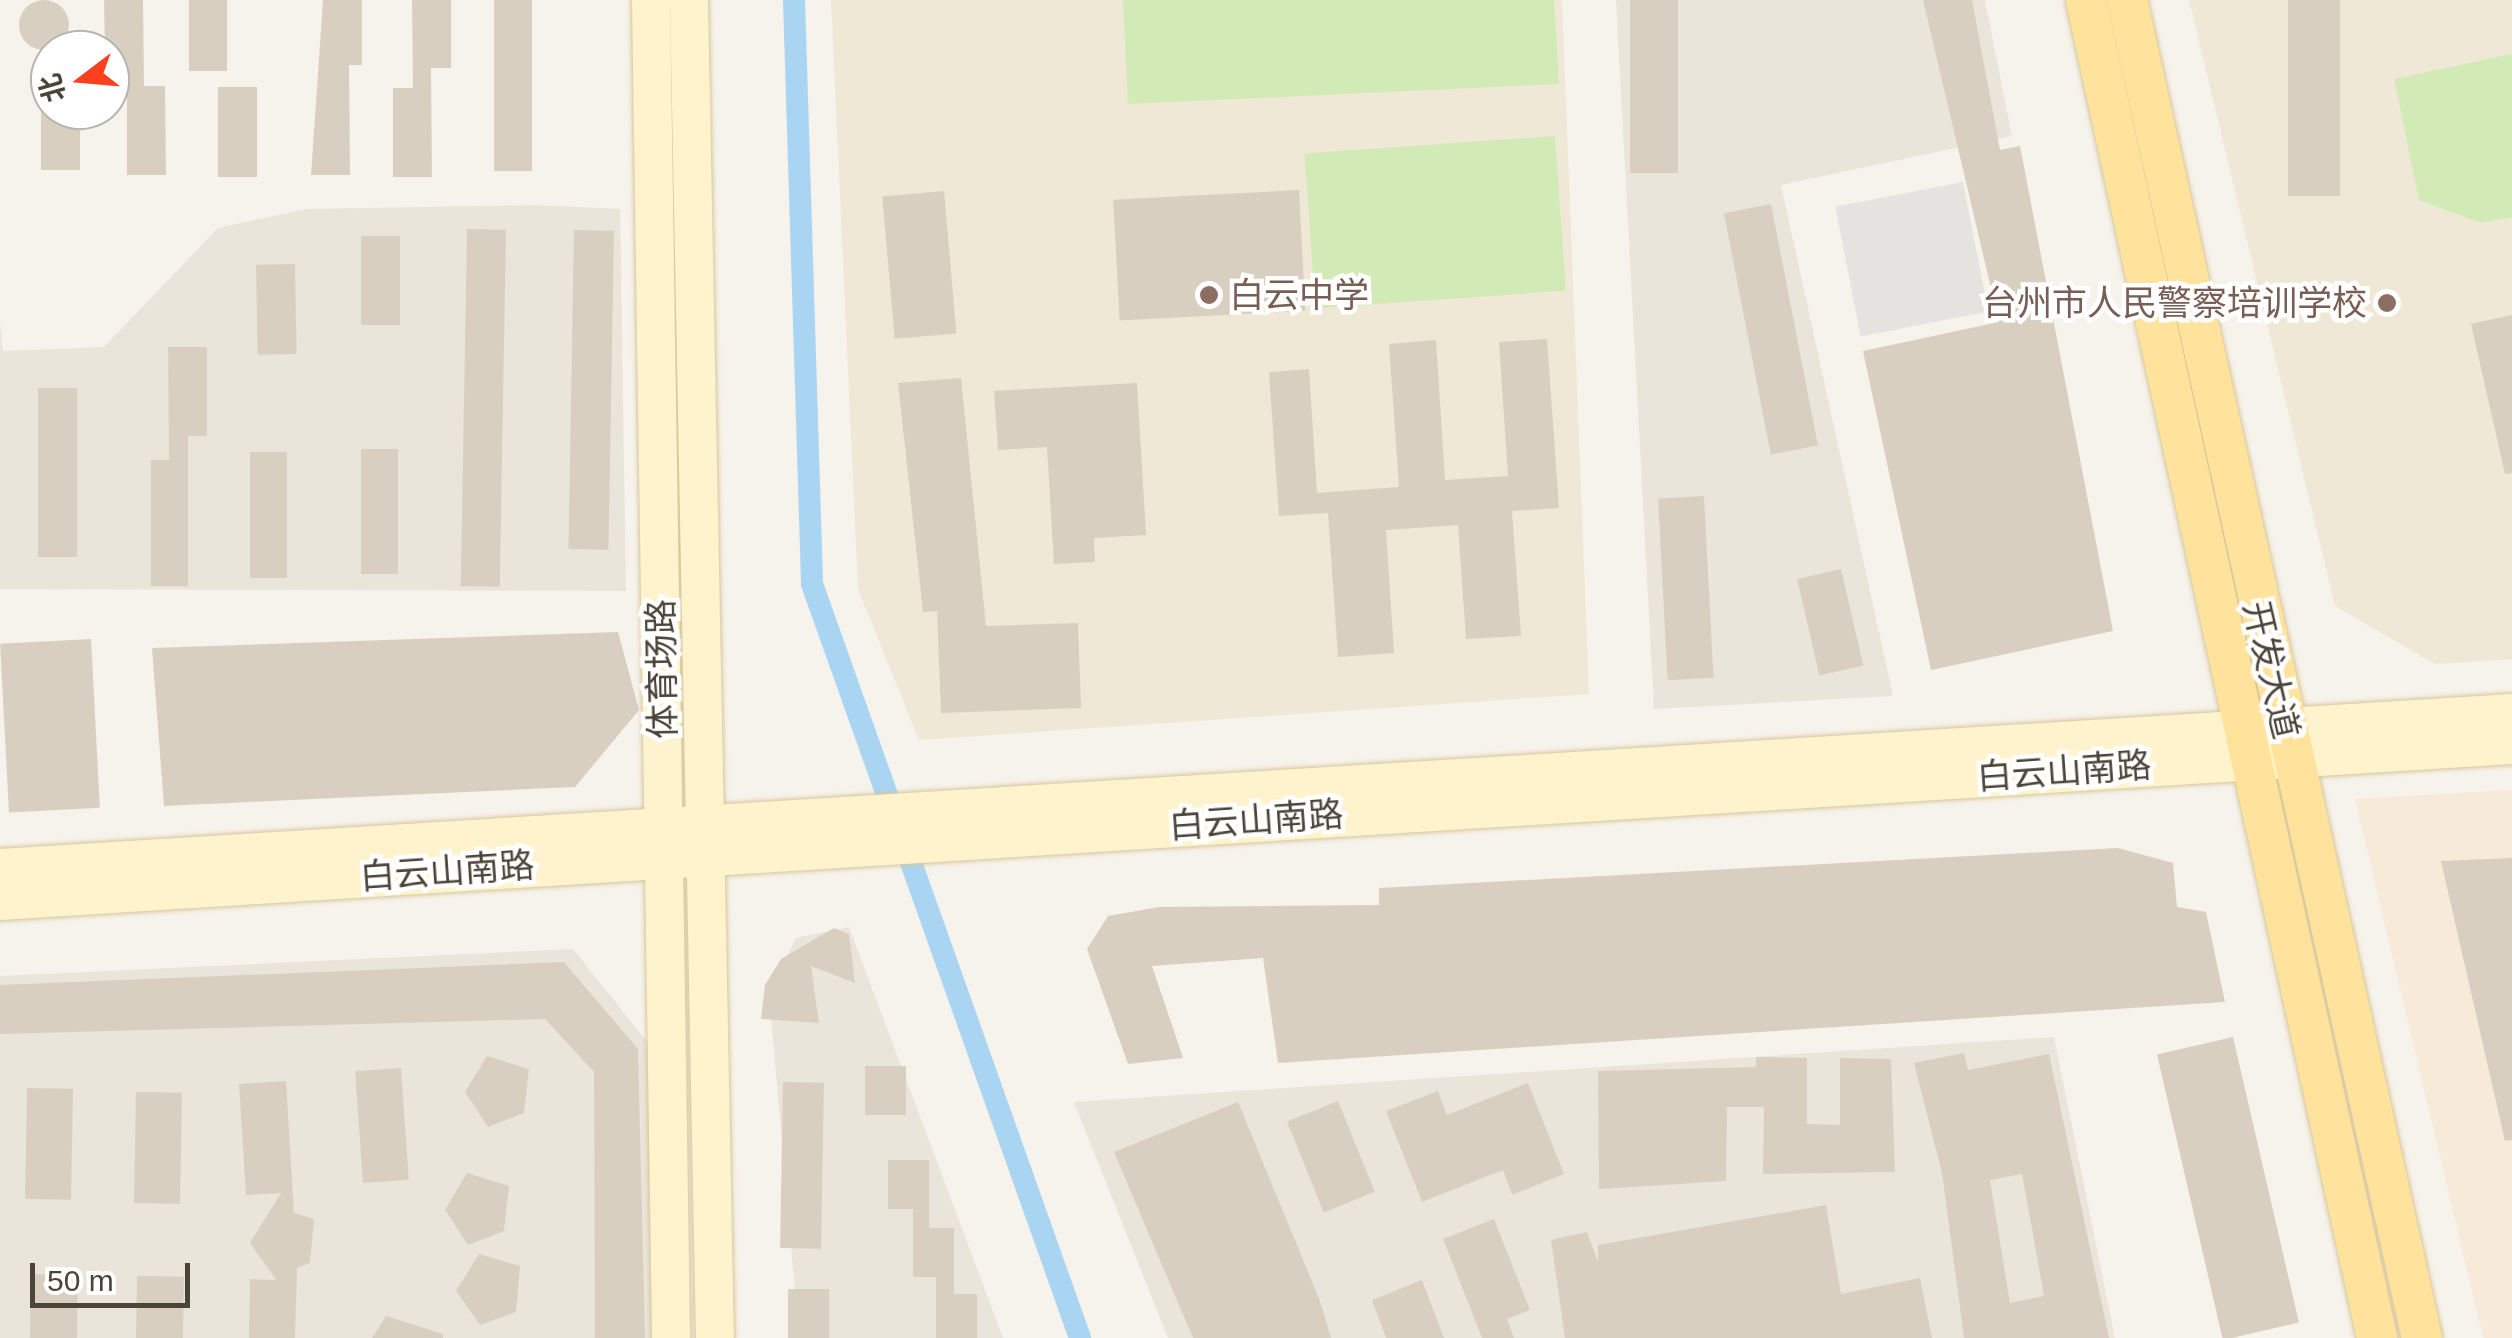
<!DOCTYPE html>
<html>
<head>
<meta charset="utf-8">
<style>
	body { margin:0 }
	#map { position:relative; width:2512px; height:1338px; overflow:hidden; background:#f6f3ec; font-family:Helvetica,"Noto Sans SC",sans-serif }
	div>[style] { position:absolute }
	.residential>* { inset:0; background:#eae5da }
	.commercial>* { inset:0; background:#f7ead8 }
	.education>* { inset:0; background:#efe8d6 }
	.green>* { inset:0; background:#d2eab5; transform-origin:0 0 }
	.parking>* { inset:0; background:#e5e3e0; transform-origin:0 0 }
	.canal>* { height:22px; margin:-11px; padding:0 11px; transform-origin:11px; border-radius:11px; background:#a9d4f2 }
	.building>* { inset:0; background:#d8cfc1; transform-origin:0 0 }
	.round { border-radius:50% }
	.roads { filter:drop-shadow(0 0 2px #d6c79b) drop-shadow(0 0 2px #d6c79b) }
	.secondary>* { height:38px; margin:-19px; padding:0 19px; transform-origin:19px; border-radius:19px; background:#fff3cd }
	.primary>* { height:40px; margin:-20px; padding:0 20px; transform-origin:20px; border-radius:20px; background:#ffe39c }
	.dots>* { width:28px; height:28px; translate:-50% -50%; box-sizing:border-box; border:5px solid #fff; border-radius:50% }
	span { translate:-50% -50%; white-space:nowrap; text-align:center; line-height:1.15; -webkit-text-stroke:9px #fff; paint-order:stroke }
	.education-label { font-size:35px; color:#785e54 }
	.left { translate:0 -50%; text-align:left }
	.right { translate:-100% -50%; text-align:right }
	.street-label { font-size:35px; color:#4b4439 }
	.north { position:absolute; left:30px; top:30px; width:100px; height:100px; box-sizing:border-box; background:#fff; border:2px solid #b7b4b0; border-radius:50%; rotate:254deg; font-size:28px; font-weight:700; line-height:40px; text-align:center; color:#4b4439 }
	.north::after { content:''; display:block; margin:auto; width:35px; height:45px; background:#fc3f1d; clip-path:polygon(50% 0,100% 100%,50% 72%,0 100%) }
	.scale { position:absolute; left:30px; top:1263px; width:160px; height:45px; box-sizing:border-box; border:5px solid #4b4439; border-top:0; padding-left:12px; font-size:30px; line-height:35px; white-space:nowrap; color:#4b4439; -webkit-text-stroke:8px #fff; paint-order:stroke }
</style>
</head>
<body>
<div id="map">
	<div class="residential">
		<div style="clip-path:polygon(1616px 0,1985px 0,2012px 136px,1781px 185px,1893px 696px,1654px 709px)"></div>
		<div style="clip-path:polygon(536px 205px,620px 209px,626px 591px,0 589px,0 322px,3px 351px,104px 347px,218px 228px,305px 209px)"></div>
		<div style="clip-path:polygon(849px 927px,1003px 1338px,799px 1338px,769px 994px,796px 938px)"></div>
		<div style="clip-path:polygon(573px 949px,653px 1049px,657px 1338px,0 1338px,0 976px)"></div>
		<div style="clip-path:polygon(2054px 1037px,2115px 1338px,1168px 1338px,1074px 1102px)"></div>
	</div>
	<div class="commercial">
		<div style="clip-path:polygon(2512px 790px,2512px 1338px,2483px 1338px,2355px 799px)"></div>
	</div>
	<div class="education">
		<div style="clip-path:polygon(831px 0,1562px 0,1589px 694px,919px 740px,858px 589px)"></div>
		<div style="clip-path:polygon(2189px 0,2512px 0,2512px 659px,2435px 664px,2335px 606px)"></div>
	</div>
	<div class="green">
		<div style="clip-path:polygon(1123px 0,1554px 0,1559px 84px,1128px 104px)"></div>
		<div style="clip-path:polygon(2512px 54px,2512px 217px,2481px 223px,2419px 200px,2394px 79px)"></div>
		<div style="left:1555px;top:136px;width:155px;height:251px;rotate:86deg"></div>
	</div>
	<div class="parking">
		<div style="left:1963px;top:182px;width:132px;height:130px;rotate:79deg"></div>
	</div>
	<div class="canal">
		<div style="left:794px;top:0;width:584px;rotate:88.23deg"></div>
		<div style="left:812px;top:584px;width:800px;rotate:70.43deg"></div>
	</div>
	<div class="building">
		<div style="clip-path:polygon(104px 0,143px 0,144px 86px,165px 86px,166px 175px,127px 175px,127px 61px,110px 61px,105px 50px)"></div>
		<div style="left:189px;top:0;width:38px;height:71px"></div>
		<div style="clip-path:polygon(323px 0,362px 0,362px 65px,349px 65px,350px 175px,311px 175px)"></div>
		<div style="clip-path:polygon(412px 0,451px 0,451px 68px,431px 68px,432px 177px,393px 177px,393px 88px,413px 88px)"></div>
		<div style="left:494px;top:0;width:38px;height:171px"></div>
		<div style="left:1630px;top:0;width:48px;height:173px"></div>
		<div style="clip-path:polygon(1923px 0,1972px 0,2000px 150px,2020px 146px,2113px 631px,1931px 670px,1863px 351px,1999px 322px)"></div>
		<div style="left:2288px;top:0;width:52px;height:196px"></div>
		<div class="round" style="left:19px;top:0;width:50px;height:50px"></div>
		<div style="left:218px;top:87px;width:39px;height:90px"></div>
		<div style="left:41px;top:110px;width:39px;height:60px"></div>
		<div style="left:1299px;top:190px;width:121px;height:186px;rotate:87deg"></div>
		<div style="left:944px;top:191px;width:143px;height:62px;rotate:85deg"></div>
		<div style="left:1771px;top:204px;width:246px;height:48px;rotate:79deg"></div>
		<div style="left:467px;top:229px;width:39px;height:357px;rotate:1deg"></div>
		<div style="left:574px;top:230px;width:40px;height:319px;rotate:1deg"></div>
		<div style="left:361px;top:236px;width:39px;height:89px"></div>
		<div style="left:295px;top:264px;width:90px;height:39px;rotate:89deg"></div>
		<div style="clip-path:polygon(2512px 315px,2512px 473px,2505px 474px,2471px 324px)"></div>
		<div style="clip-path:polygon(1547px 339px,1559px 508px,1512px 511px,1521px 636px,1466px 639px,1458px 525px,1386px 530px,1394px 653px,1338px 657px,1328px 513px,1279px 516px,1269px 372px,1309px 369px,1317px 493px,1399px 487px,1389px 344px,1436px 340px,1445px 480px,1508px 476px,1499px 342px)"></div>
		<div style="clip-path:polygon(168px 347px,207px 347px,207px 436px,188px 436px,188px 586px,151px 586px,151px 460px,169px 460px)"></div>
		<div style="clip-path:polygon(961px 378px,986px 626px,1078px 623px,1081px 708px,941px 713px,937px 611px,923px 612px,898px 383px)"></div>
		<div style="clip-path:polygon(1137px 383px,1146px 535px,1094px 538px,1095px 562px,1054px 564px,1047px 447px,998px 450px,994px 391px)"></div>
		<div style="left:38px;top:388px;width:39px;height:169px"></div>
		<div style="left:361px;top:449px;width:37px;height:125px"></div>
		<div style="left:250px;top:452px;width:37px;height:126px"></div>
		<div style="left:1704px;top:496px;width:182px;height:46px;rotate:87deg"></div>
		<div style="left:1841px;top:569px;width:99px;height:45px;rotate:77deg"></div>
		<div style="clip-path:polygon(618px 632px,639px 710px,575px 787px,164px 806px,152px 648px)"></div>
		<div style="left:91px;top:639px;width:169px;height:91px;rotate:87deg"></div>
		<div style="clip-path:polygon(2118px 848px,2173px 863px,2177px 907px,2206px 912px,2225px 1002px,1278px 1063px,1263px 958px,1152px 966px,1183px 1058px,1128px 1064px,1087px 949px,1108px 916px,1159px 907px,1379px 905px,1379px 888px)"></div>
		<div style="clip-path:polygon(2512px 858px,2512px 1140px,2505px 1141px,2441px 861px)"></div>
		<div style="clip-path:polygon(834px 928px,849px 934px,855px 983px,811px 966px,819px 1023px,761px 1019px,765px 985px,781px 959px)"></div>
		<div style="clip-path:polygon(564px 962px,638px 1049px,645px 1338px,595px 1338px,594px 1072px,545px 1019px,0 1034px,0 985px)"></div>
		<div style="left:2233px;top:1037px;width:293px;height:78px;rotate:77deg"></div>
		<div style="clip-path:polygon(evenodd,1964px 1053px,1968px 1070px,2049px 1054px,2109px 1338px,1964px 1338px,1942px 1173px,1914px 1063px,1964px 1053px,2022px 1174px,2044px 1296px,2010px 1303px,1990px 1180px,2022px 1174px)"></div>
		<div style="clip-path:polygon(487px 1056px,529px 1069px,524px 1113px,488px 1127px,465px 1092px)"></div>
		<div style="clip-path:polygon(1756px 1057px,1807px 1058px,1807px 1124px,1840px 1125px,1840px 1058px,1891px 1059px,1895px 1172px,1763px 1174px,1764px 1107px,1727px 1107px,1726px 1181px,1599px 1189px,1598px 1071px,1756px 1067px)"></div>
		<div style="left:865px;top:1066px;width:41px;height:49px"></div>
		<div style="left:401px;top:1068px;width:112px;height:46px;rotate:86deg"></div>
		<div style="clip-path:polygon(286px 1081px,294px 1213px,314px 1219px,310px 1263px,297px 1268px,295px 1338px,249px 1338px,250px 1279px,276px 1280px,250px 1243px,281px 1193px,246px 1195px,239px 1084px)"></div>
		<div style="left:783px;top:1082px;width:41px;height:166px;rotate:1deg"></div>
		<div style="clip-path:polygon(1528px 1083px,1564px 1174px,1512px 1195px,1503px 1170px,1422px 1202px,1386px 1111px,1438px 1091px,1447px 1115px)"></div>
		<div style="left:27px;top:1088px;width:46px;height:111px;rotate:1deg"></div>
		<div style="left:136px;top:1092px;width:46px;height:111px;rotate:1deg"></div>
		<div style="left:1338px;top:1101px;width:98px;height:55px;rotate:68deg"></div>
		<div style="clip-path:polygon(1238px 1102px,1320px 1301px,1331px 1338px,1193px 1338px,1114px 1152px)"></div>
		<div style="clip-path:polygon(888px 1160px,929px 1160px,929px 1228px,954px 1228px,954px 1294px,977px 1294px,977px 1338px,936px 1338px,936px 1277px,913px 1277px,913px 1209px,888px 1209px)"></div>
		<div style="clip-path:polygon(467px 1173px,509px 1186px,504px 1231px,468px 1245px,445px 1210px)"></div>
		<div style="clip-path:polygon(1826px 1205px,1841px 1294px,1920px 1278px,1932px 1338px,1565px 1338px,1551px 1240px,1587px 1232px,1598px 1262px,1598px 1245px)"></div>
		<div style="clip-path:polygon(1494px 1219px,1530px 1310px,1507px 1319px,1514px 1338px,1482px 1338px,1443px 1239px)"></div>
		<div style="clip-path:polygon(479px 1254px,520px 1266px,516px 1312px,480px 1325px,456px 1291px)"></div>
		<div style="left:31px;top:1274px;width:47px;height:64px;rotate:1deg"></div>
		<div style="left:137px;top:1276px;width:47px;height:62px;rotate:1deg"></div>
		<div style="clip-path:polygon(1422px 1280px,1444px 1338px,1386px 1338px,1372px 1300px)"></div>
		<div style="left:788px;top:1289px;width:41px;height:49px"></div>
		<div style="clip-path:polygon(386px 1316px,443px 1334px,443px 1338px,372px 1338px)"></div>
	</div>
	<div class="roads">
		<div class="secondary">
			<div style="left:651px;top:0;width:1338px;rotate:89.14deg"></div>
			<div style="left:689px;top:0;width:1338px;rotate:88.89deg"></div>
			<div style="left:0;top:868px;width:2517px;rotate:-3.53deg"></div>
			<div style="left:0;top:901px;width:2517px;rotate:-3.55deg"></div>
		</div>
		<div class="primary">
			<div style="left:2086px;top:0;width:1369px;rotate:77.73deg"></div>
			<div style="left:2127px;top:0;width:1370px;rotate:77.57deg"></div>
		</div>
	</div>
	<div class="dots">
		<div style="left:1209px;top:295px;background:#8d6e63"></div>
		<div style="left:2387px;top:303px;background:#8d6e63"></div>
	</div>
	<div class="education-label">
		<span class="left" style="left:1229px;top:295px">白云中学</span>
		<span class="right" style="left:2367px;top:303px">台州市人民警察培训学校</span>
	</div>
	<div class="street-label">
		<span style="left:662px;top:669px;rotate:-91deg">体育场路</span>
		<span style="left:2271px;top:670px;rotate:77deg">开发大道</span>
		<span style="left:2064px;top:771px;rotate:-4deg">白云山南路</span>
		<span style="left:1256px;top:820px;rotate:-4deg">白云山南路</span>
		<span style="left:447px;top:871px;rotate:-4deg">白云山南路</span>
	</div>
	<div class="north">北</div>
	<div class="scale">50 m</div>
</div>
</body>
</html>
